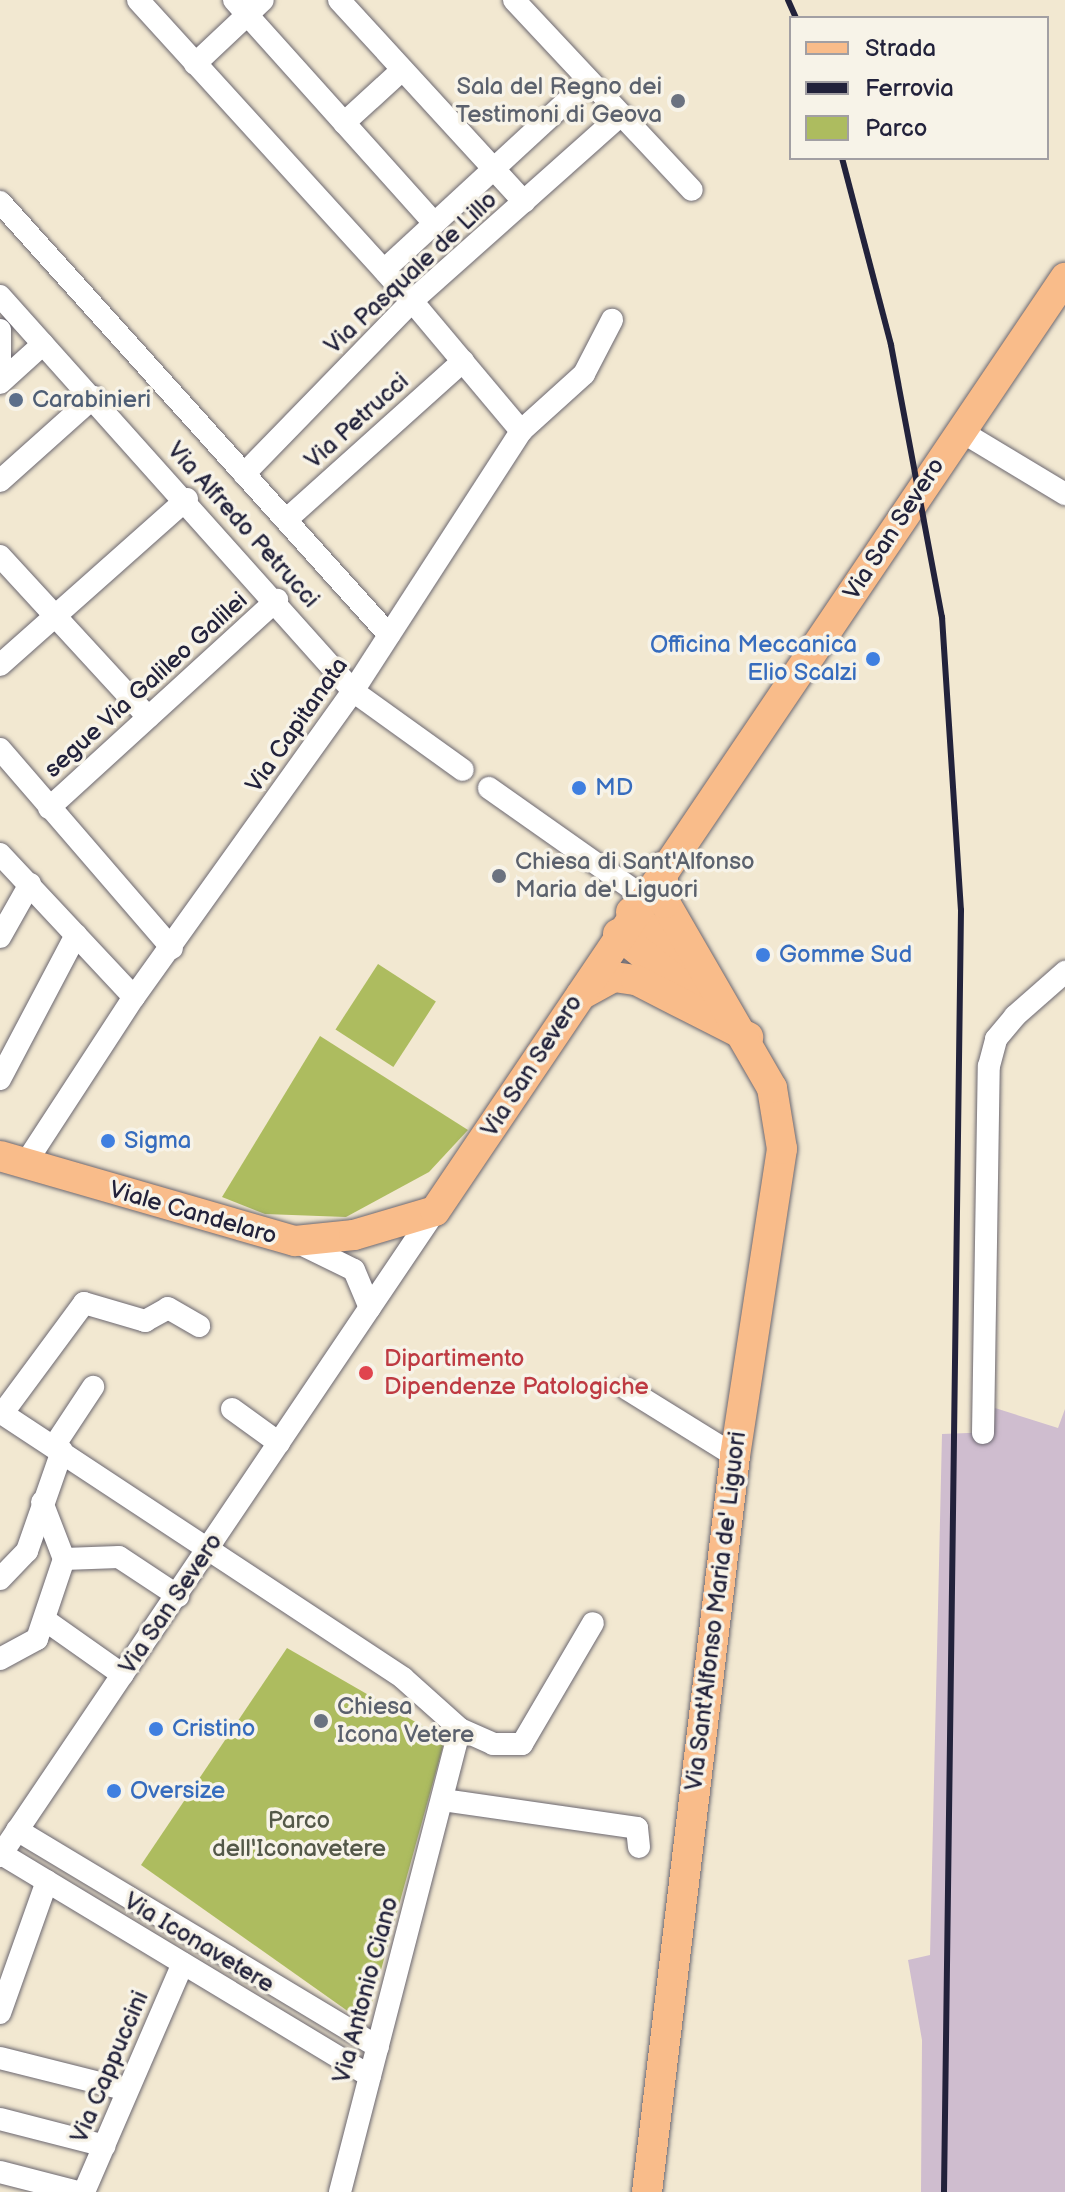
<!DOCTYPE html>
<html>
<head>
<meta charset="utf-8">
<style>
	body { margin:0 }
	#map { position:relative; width:1065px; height:2192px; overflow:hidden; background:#f2e8d1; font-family:"Balsamiq Sans",sans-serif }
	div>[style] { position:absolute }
	.industrial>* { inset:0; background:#cfbdcf }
	.green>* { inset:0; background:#adbc5f; transform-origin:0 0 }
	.roads { filter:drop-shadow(0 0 2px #6b6770) drop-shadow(0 0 2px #6b6770) }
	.minor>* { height:22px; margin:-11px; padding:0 11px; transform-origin:11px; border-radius:11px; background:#fff }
	.major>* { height:30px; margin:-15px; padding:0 15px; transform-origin:15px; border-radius:15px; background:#f9bc8a }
	.rail>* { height:6px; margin:-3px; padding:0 3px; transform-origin:3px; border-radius:3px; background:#22223b }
	.dots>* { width:22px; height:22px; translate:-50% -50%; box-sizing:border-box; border:4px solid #f7f3e8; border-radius:50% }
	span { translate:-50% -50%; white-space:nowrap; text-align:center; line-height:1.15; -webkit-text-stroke:7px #f7f3e8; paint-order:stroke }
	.worship-label { font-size:24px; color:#5b616d }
	.right { translate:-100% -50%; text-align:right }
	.left { translate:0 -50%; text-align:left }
	.street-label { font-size:24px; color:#22223b }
	.service-label { font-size:24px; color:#4e5e75 }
	.shop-label { font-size:24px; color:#366cbe }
	.health-label { font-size:24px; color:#be3a42 }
	.park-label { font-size:24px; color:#535848 }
	.legend { position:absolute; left:789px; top:16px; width:260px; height:144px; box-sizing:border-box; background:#f7f3e8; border:2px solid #a29fa3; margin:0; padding:10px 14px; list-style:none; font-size:24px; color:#22223b }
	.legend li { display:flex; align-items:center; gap:16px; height:40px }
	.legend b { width:40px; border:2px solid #a29fa3 }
</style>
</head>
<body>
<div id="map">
	<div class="industrial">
		<div style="clip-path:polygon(995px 1408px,1058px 1428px,1065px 1409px,1065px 2192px,921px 2192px,922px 2040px,908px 1960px,930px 1955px,942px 1434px,994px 1432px)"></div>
	</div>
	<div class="green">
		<div style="left:378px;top:964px;width:69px;height:78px;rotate:33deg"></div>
		<div style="clip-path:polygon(320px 1036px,468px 1130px,429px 1172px,346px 1217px,265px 1214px,222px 1197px)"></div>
		<div style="clip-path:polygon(287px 1648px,445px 1739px,366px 2024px,141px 1865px)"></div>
	</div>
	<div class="roads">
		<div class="minor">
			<div style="left:138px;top:0;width:407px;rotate:47.7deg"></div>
			<div style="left:412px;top:301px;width:170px;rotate:50deg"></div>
			<div style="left:234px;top:0;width:300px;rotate:48.1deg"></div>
			<div style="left:339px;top:0;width:274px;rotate:47.5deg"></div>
			<div style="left:514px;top:0;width:260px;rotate:46.9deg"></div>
			<div style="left:195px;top:64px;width:93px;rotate:-43.3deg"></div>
			<div style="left:344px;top:123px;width:79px;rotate:-42.4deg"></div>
			<div style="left:0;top:202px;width:582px;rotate:48.06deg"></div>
			<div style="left:384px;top:270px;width:279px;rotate:-42.7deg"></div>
			<div style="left:0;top:296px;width:530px;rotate:48.21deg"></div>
			<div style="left:353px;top:691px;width:135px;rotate:35.7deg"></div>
			<div style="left:0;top:330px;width:50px;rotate:90deg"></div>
			<div style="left:0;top:383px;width:58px;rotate:-42.2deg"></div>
			<div style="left:959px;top:430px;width:124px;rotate:31.1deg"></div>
			<div style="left:244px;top:474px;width:241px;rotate:-45.8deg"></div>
			<div style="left:412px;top:301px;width:278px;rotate:-41.7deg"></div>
			<div style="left:0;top:481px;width:126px;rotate:-41.8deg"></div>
			<div style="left:286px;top:520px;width:238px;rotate:-41.9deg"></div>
			<div style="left:0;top:556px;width:219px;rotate:47.4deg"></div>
			<div style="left:0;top:665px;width:250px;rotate:-41.6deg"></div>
			<div style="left:0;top:749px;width:263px;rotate:49.2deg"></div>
			<div style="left:489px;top:788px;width:187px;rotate:35.2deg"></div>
			<div style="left:49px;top:808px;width:309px;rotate:-42.4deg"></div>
			<div style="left:0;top:854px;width:196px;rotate:46.9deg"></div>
			<div style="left:0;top:937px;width:61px;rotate:-60.5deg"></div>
			<div style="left:0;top:1079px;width:163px;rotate:-62.2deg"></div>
			<div style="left:25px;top:1164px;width:199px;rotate:-56.9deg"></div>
			<div style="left:134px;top:997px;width:376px;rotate:-54.4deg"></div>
			<div style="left:353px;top:691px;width:310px;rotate:-57.1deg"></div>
			<div style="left:521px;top:431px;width:85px;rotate:-42.1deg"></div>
			<div style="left:584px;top:374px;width:61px;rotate:-62.6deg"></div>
			<div style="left:299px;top:1243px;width:61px;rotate:26.1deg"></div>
			<div style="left:354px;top:1270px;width:41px;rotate:67.2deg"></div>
			<div style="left:627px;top:1389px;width:127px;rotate:31.8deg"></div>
			<div style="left:232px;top:1409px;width:58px;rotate:35.9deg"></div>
			<div style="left:0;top:1412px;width:483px;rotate:33.4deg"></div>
			<div style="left:403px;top:1678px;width:76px;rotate:41.8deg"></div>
			<div style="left:460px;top:1729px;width:36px;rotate:24deg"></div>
			<div style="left:493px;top:1744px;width:29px"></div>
			<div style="left:522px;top:1744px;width:140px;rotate:-59.6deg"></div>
			<div style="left:2px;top:1414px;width:138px;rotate:-53.5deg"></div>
			<div style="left:84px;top:1303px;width:64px;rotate:16.4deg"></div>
			<div style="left:145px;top:1321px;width:26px;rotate:-29deg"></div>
			<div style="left:168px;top:1308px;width:36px;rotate:30deg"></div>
			<div style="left:983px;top:1433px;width:367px;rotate:-89.1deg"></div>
			<div style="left:989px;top:1066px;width:28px;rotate:-75deg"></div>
			<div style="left:996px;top:1039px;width:30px;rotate:-50deg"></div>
			<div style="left:1015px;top:1016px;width:67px;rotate:-41.3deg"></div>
			<div style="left:54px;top:1446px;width:71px;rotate:-56.5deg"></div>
			<div style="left:64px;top:1559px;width:55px;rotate:-2.1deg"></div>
			<div style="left:119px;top:1557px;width:71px;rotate:33.5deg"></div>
			<div style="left:0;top:1579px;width:39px;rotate:-46deg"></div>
			<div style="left:27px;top:1551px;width:106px;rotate:-70.7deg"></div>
			<div style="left:45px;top:1620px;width:95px;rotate:35.2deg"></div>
			<div style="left:0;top:1659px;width:42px;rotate:-28.4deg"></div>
			<div style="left:37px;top:1639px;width:84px;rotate:-71.4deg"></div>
			<div style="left:64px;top:1559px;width:61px;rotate:-111.1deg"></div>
			<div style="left:443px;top:1800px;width:196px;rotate:8.2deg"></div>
			<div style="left:637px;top:1828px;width:19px;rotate:84deg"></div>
			<div style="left:17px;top:1830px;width:421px;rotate:31deg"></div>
			<div style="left:0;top:1853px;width:432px;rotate:31.1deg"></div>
			<div style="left:0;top:1856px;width:778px;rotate:-56deg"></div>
			<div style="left:0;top:2013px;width:140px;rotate:-70.4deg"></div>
			<div style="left:0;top:2058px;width:131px;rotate:14.1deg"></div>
			<div style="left:0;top:2119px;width:108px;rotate:14.4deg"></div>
			<div style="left:0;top:2172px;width:81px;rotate:14.4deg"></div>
			<div style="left:84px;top:2192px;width:249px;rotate:-66.6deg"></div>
			<div style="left:340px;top:2192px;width:478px;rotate:-75.5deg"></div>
		</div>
		<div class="major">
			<div style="left:631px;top:912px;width:87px;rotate:44.5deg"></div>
			<div style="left:618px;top:934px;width:92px;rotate:38.9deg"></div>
			<div style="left:581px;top:995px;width:38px;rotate:-29deg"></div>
			<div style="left:614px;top:977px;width:22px;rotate:8deg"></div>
			<div style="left:636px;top:980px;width:126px;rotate:27deg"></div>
			<div style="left:0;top:1156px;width:307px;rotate:16.1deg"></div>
			<div style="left:295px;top:1241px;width:59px;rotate:-5.8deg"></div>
			<div style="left:354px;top:1235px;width:84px;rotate:-16.5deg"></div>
			<div style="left:435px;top:1211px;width:1126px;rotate:-55.97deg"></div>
			<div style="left:647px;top:2192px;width:741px;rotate:-83.18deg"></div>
			<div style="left:735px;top:1456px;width:311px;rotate:-81.3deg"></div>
			<div style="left:782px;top:1149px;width:62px;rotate:-99.3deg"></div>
			<div style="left:772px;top:1088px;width:214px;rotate:-120deg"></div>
			<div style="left:665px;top:903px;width:36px;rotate:-95deg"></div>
		</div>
	</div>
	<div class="rail">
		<div style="left:788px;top:0;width:20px;rotate:66deg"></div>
		<div style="left:842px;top:158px;width:193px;rotate:75.3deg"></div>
		<div style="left:891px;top:345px;width:277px;rotate:79.4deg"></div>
		<div style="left:942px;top:617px;width:294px;rotate:86.3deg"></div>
		<div style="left:961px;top:910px;width:1282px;rotate:90.76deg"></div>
	</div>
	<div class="dots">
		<div style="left:678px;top:101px;background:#6b7280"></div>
		<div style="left:16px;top:400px;background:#5c6f8a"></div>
		<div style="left:873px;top:659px;background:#3f7fe0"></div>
		<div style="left:579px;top:788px;background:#3f7fe0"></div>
		<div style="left:499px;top:876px;background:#6b7280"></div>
		<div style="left:763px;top:955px;background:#3f7fe0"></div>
		<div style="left:108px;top:1141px;background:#3f7fe0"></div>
		<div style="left:366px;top:1373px;background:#e0444e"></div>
		<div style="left:321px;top:1721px;background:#6b7280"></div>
		<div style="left:156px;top:1729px;background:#3f7fe0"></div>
		<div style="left:114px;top:1791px;background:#3f7fe0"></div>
	</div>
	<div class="worship-label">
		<span class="right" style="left:662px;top:101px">Sala del Regno dei<br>Testimoni di Geova</span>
		<span class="left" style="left:515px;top:876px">Chiesa di Sant'Alfonso<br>Maria de' Liguori</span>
		<span class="left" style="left:337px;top:1721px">Chiesa<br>Icona Vetere</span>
	</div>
	<div class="street-label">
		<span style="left:411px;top:273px;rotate:-43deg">Via Pasquale de Lillo</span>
		<span style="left:357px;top:421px;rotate:-42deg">Via Petrucci</span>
		<span style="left:243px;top:525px;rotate:48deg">Via Alfredo Petrucci</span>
		<span style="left:894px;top:529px;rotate:-57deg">Via San Severo</span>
		<span style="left:146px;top:685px;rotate:-42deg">segue Via Galileo Galilei</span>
		<span style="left:297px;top:725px;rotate:-55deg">Via Capitanata</span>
		<span style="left:532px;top:1066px;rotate:-57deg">Via San Severo</span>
		<span style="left:193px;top:1213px;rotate:16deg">Viale Candelaro</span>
		<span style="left:171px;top:1604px;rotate:-56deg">Via San Severo</span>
		<span style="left:716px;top:1611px;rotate:-83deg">Via Sant'Alfonso Maria de' Liguori</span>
		<span style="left:199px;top:1943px;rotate:31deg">Via Iconavetere</span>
		<span style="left:366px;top:1990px;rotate:-75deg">Via Antonio Ciano</span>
		<span style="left:110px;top:2067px;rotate:-67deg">Via Cappuccini</span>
	</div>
	<div class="service-label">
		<span class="left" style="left:32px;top:400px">Carabinieri</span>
	</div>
	<div class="shop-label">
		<span class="right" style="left:857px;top:659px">Officina Meccanica<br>Elio Scalzi</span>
		<span class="left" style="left:595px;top:788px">MD</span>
		<span class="left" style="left:779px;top:955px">Gomme Sud</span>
		<span class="left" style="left:124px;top:1141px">Sigma</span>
		<span class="left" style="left:172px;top:1729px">Cristino</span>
		<span class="left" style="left:130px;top:1791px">Oversize</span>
	</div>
	<div class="health-label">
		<span class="left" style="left:384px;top:1373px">Dipartimento<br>Dipendenze Patologiche</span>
	</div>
	<div class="park-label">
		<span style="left:299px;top:1835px">Parco<br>dell'Iconavetere</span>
	</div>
	<ul class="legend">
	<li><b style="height:10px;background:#f9bc8a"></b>Strada</li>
	<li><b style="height:10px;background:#22223b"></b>Ferrovia</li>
	<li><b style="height:22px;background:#adbc5f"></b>Parco</li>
	</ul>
</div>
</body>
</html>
